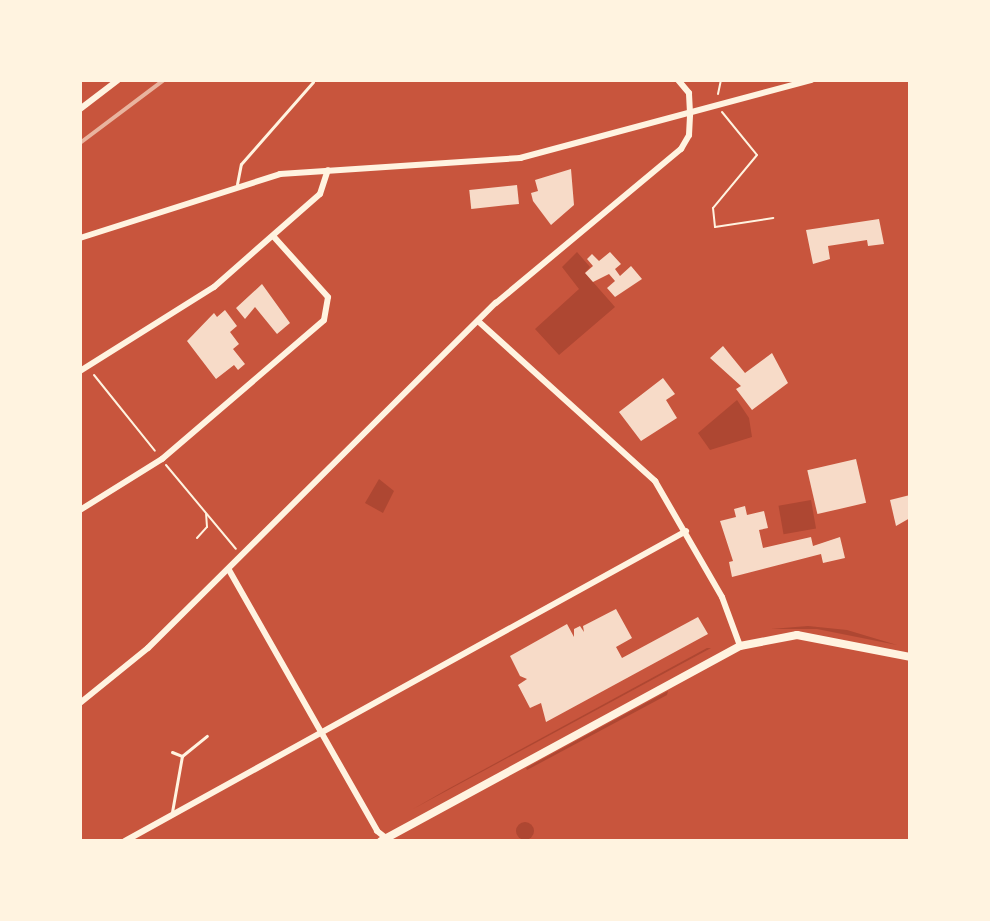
<!DOCTYPE html>
<html>
<head>
<meta charset="utf-8">
<style>
	body { margin:0 }
	#map { position:relative; width:990px; height:921px; overflow:hidden; background:#c8553d; font-family:"Asap Condensed",sans-serif }
	div>[style] { position:absolute }
	.green>* { inset:0; background:#ae4732; transform-origin:0 0 }
	.round { border-radius:50% }
	.building>* { inset:0; background:#f7dbc8; transform-origin:0 0 }
	.path>* { height:2px; margin:-1px; padding:0 1px; transform-origin:1px; border-radius:1px; background:#fff3e0 }
	.service>* { height:3px; margin:-1.5px; padding:0 1.5px; transform-origin:1.5px; border-radius:1.5px; background:#fff3e0 }
	.minor>* { height:6px; margin:-3px; padding:0 3px; transform-origin:3px; border-radius:3px; background:#fff3e0 }
	.secondary>* { height:8px; margin:-4px; padding:0 4px; transform-origin:4px; border-radius:4px; background:#fff3e0 }
	.rail>* { height:4px; margin:-2px; padding:0 2px; transform-origin:2px; border-radius:2px; background:#e9b49f }
	span { translate:-50% -50%; white-space:nowrap; text-align:center; line-height:1.15; -webkit-text-stroke:8px #fff3e0; paint-order:stroke }
	.frame { position:absolute; inset:0; border:82px solid #fff3e0; pointer-events:none }
</style>
</head>
<body>
<div id="map">
	<div class="green">
		<div style="clip-path:polygon(577px 252px,590px 267px,585px 273px,615px 307px,559px 355px,535px 329px,579px 289px,562px 267px)"></div>
		<div style="clip-path:polygon(737px 400px,749px 418px,752px 437px,710px 450px,698px 433px)"></div>
		<div style="clip-path:polygon(379px 479px,394px 491px,383px 513px,365px 503px)"></div>
		<div style="left:811px;top:500px;width:29px;height:33px;rotate:80deg"></div>
		<div style="clip-path:polygon(808px 626px,847px 630px,897px 645px,817px 629px,771px 629px)"></div>
		<div style="clip-path:polygon(707px 648px,711px 648px,413px 809px,448px 789px)"></div>
		<div style="clip-path:polygon(668px 691px,667px 695px,527px 770px,526px 768px)"></div>
		<div class="round" style="left:516px;top:822px;width:18px;height:18px"></div>
	</div>
	<div class="building">
		<div style="clip-path:polygon(571px 169px,574px 205px,551px 225px,533px 201px,531px 193px,538px 191px,535px 180px)"></div>
		<div style="left:517px;top:185px;width:19px;height:48px;rotate:84deg"></div>
		<div style="clip-path:polygon(879px 219px,884px 244px,868px 246px,867px 240px,828px 246px,830px 259px,813px 264px,806px 230px)"></div>
		<div style="clip-path:polygon(610px 252px,621px 264px,615px 269px,620px 276px,631px 266px,642px 279px,615px 297px,607px 288px,615px 281px,609px 274px,593px 282px,585px 273px,593px 266px,587px 259px,592px 254px,599px 261px)"></div>
		<div style="clip-path:polygon(262px 284px,290px 323px,277px 334px,255px 307px,245px 319px,236px 308px)"></div>
		<div style="clip-path:polygon(225px 310px,237px 326px,230px 332px,239px 344px,233px 349px,245px 364px,238px 370px,234px 365px,216px 379px,187px 341px,214px 313px,217px 317px)"></div>
		<div style="clip-path:polygon(723px 346px,745px 373px,772px 353px,788px 383px,752px 410px,736px 389px,741px 386px,710px 358px)"></div>
		<div style="clip-path:polygon(663px 378px,675px 394px,666px 400px,677px 418px,641px 441px,619px 412px)"></div>
		<div style="left:856px;top:459px;width:45px;height:50px;rotate:77deg"></div>
		<div style="clip-path:polygon(910px 495px,910px 518px,896px 526px,890px 500px)"></div>
		<div style="clip-path:polygon(745px 506px,747px 515px,764px 511px,768px 528px,759px 530px,763px 548px,811px 537px,813px 546px,840px 537px,845px 558px,823px 563px,821px 554px,732px 577px,729px 562px,733px 561px,720px 521px,736px 517px,734px 509px)"></div>
		<div style="clip-path:polygon(616px 609px,632px 638px,616px 647px,622px 658px,698px 617px,708px 634px,546px 722px,541px 703px,530px 708px,518px 685px,527px 679px,520px 676px,510px 656px,567px 624px,574px 637px,574px 629px,580px 626px,584px 632px,583px 626px)"></div>
	</div>
	<div class="path">
		<div style="left:718px;top:94px;width:14px;rotate:-78deg"></div>
		<div style="left:722px;top:112px;width:55px;rotate:50.9deg"></div>
		<div style="left:757px;top:155px;width:69px;rotate:129.7deg"></div>
		<div style="left:713px;top:208px;width:19px;rotate:84deg"></div>
		<div style="left:715px;top:227px;width:59px;rotate:-8.8deg"></div>
		<div style="left:94px;top:375px;width:97px;rotate:51.2deg"></div>
		<div style="left:166px;top:465px;width:109px;rotate:50.2deg"></div>
		<div style="left:197px;top:538px;width:15px;rotate:-48deg"></div>
		<div style="left:207px;top:527px;width:13px;rotate:-94deg"></div>
	</div>
	<div class="service">
		<div style="left:237px;top:184px;width:20px;rotate:-79deg"></div>
		<div style="left:241px;top:164px;width:109px;rotate:-48.7deg"></div>
		<div style="left:172px;top:752px;width:11px;rotate:22deg"></div>
		<div style="left:172px;top:812px;width:57px;rotate:-79.9deg"></div>
		<div style="left:182px;top:756px;width:32px;rotate:-39deg"></div>
	</div>
	<div class="minor">
		<div style="left:80px;top:109px;width:48px;rotate:-37.3deg"></div>
		<div style="left:80px;top:238px;width:210px;rotate:-17.7deg"></div>
		<div style="left:280px;top:174px;width:241px;rotate:-3.8deg"></div>
		<div style="left:520px;top:158px;width:302px;rotate:-15deg"></div>
		<div style="left:478px;top:321px;width:239px;rotate:42.1deg"></div>
		<div style="left:655px;top:481px;width:134px;rotate:60deg"></div>
		<div style="left:722px;top:597px;width:52px;rotate:69.8deg"></div>
		<div style="left:80px;top:371px;width:158px;rotate:-32.1deg"></div>
		<div style="left:214px;top:287px;width:141px;rotate:-41.3deg"></div>
		<div style="left:320px;top:194px;width:25px;rotate:-72deg"></div>
		<div style="left:80px;top:510px;width:97px;rotate:-31.9deg"></div>
		<div style="left:162px;top:459px;width:213px;rotate:-40.6deg"></div>
		<div style="left:324px;top:320px;width:23px;rotate:-80deg"></div>
		<div style="left:328px;top:297px;width:82px;rotate:-132deg"></div>
		<div style="left:229px;top:570px;width:300px;rotate:60.4deg"></div>
		<div style="left:377px;top:831px;width:16px;rotate:38deg"></div>
		<div style="left:80px;top:703px;width:87px;rotate:-39deg"></div>
		<div style="left:148px;top:648px;width:490px;rotate:-44.8deg"></div>
		<div style="left:496px;top:303px;width:241px;rotate:-39.8deg"></div>
		<div style="left:681px;top:149px;width:16px;rotate:-60deg"></div>
		<div style="left:689px;top:135px;width:22px;rotate:-87deg"></div>
		<div style="left:690px;top:113px;width:20px;rotate:-93deg"></div>
		<div style="left:689px;top:93px;width:17px;rotate:-130deg"></div>
		<div style="left:125px;top:841px;width:641px;rotate:-28.92deg"></div>
	</div>
	<div class="secondary">
		<div style="left:381px;top:841px;width:409px;rotate:-28.5deg"></div>
		<div style="left:740px;top:646px;width:58px;rotate:-10.9deg"></div>
		<div style="left:797px;top:635px;width:115px;rotate:11deg"></div>
	</div>
	<div class="rail">
		<div style="left:80px;top:143px;width:105px;rotate:-36.9deg"></div>
	</div>
	<div class="frame"></div>
</div>
</body>
</html>
